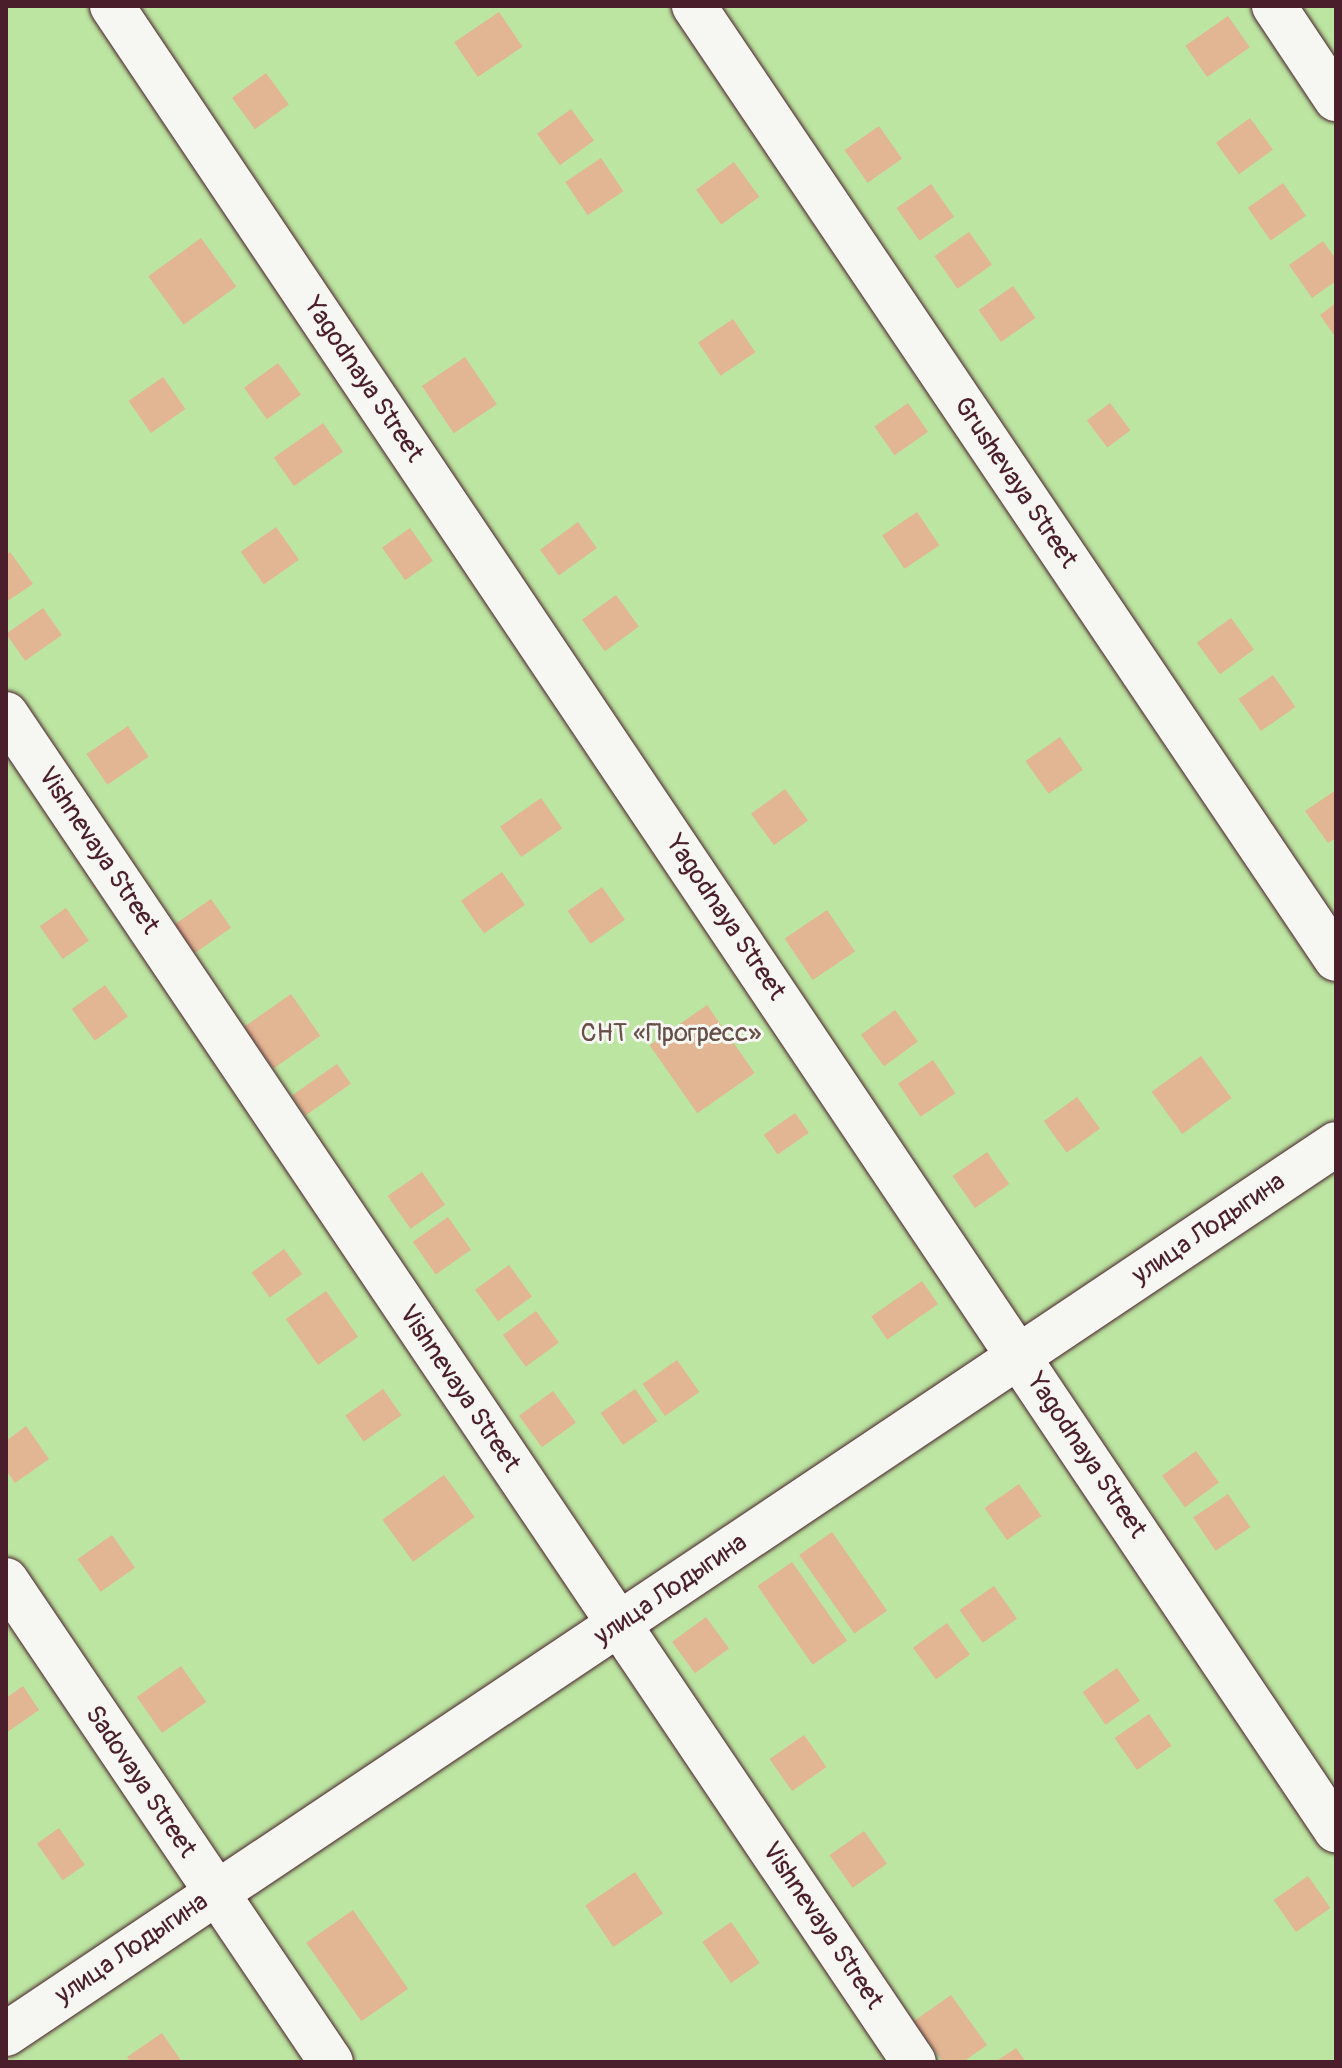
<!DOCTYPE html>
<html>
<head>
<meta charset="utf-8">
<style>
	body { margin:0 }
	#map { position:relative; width:1342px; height:2068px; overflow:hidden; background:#f6f6f2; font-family:Pangolin,sans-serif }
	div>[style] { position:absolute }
	.green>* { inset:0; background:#bce5a1; transform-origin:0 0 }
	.building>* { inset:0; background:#e2b593; transform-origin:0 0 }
	.roads { filter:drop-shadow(0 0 2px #4a1f2b) drop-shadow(0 0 2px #4a1f2b) }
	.minor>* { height:44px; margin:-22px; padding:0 22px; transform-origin:22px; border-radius:22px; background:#f6f6f2 }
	span { translate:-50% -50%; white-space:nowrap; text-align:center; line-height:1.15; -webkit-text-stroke:6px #f6f6f2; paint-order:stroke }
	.street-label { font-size:26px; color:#4a1f2b }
	.park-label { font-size:26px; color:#665048 }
	.frame { position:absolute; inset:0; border:8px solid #4a1f2b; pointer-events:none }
</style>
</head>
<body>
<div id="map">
	<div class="green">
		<div style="left:6px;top:6px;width:1330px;height:2056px"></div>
	</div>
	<div class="building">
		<div style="left:499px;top:12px;width:42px;height:54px;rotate:56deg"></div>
		<div style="left:1228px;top:16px;width:38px;height:52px;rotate:55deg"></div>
		<div style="left:266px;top:73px;width:39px;height:42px;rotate:54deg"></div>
		<div style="left:571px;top:109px;width:39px;height:42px;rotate:54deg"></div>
		<div style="left:1250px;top:118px;width:39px;height:42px;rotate:54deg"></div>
		<div style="left:879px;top:126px;width:40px;height:42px;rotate:55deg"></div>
		<div style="left:601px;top:158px;width:40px;height:43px;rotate:56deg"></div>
		<div style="left:734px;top:162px;width:43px;height:47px;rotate:54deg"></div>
		<div style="left:1283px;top:183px;width:40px;height:43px;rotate:55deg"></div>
		<div style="left:931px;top:184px;width:40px;height:42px;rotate:55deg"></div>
		<div style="left:969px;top:232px;width:40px;height:42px;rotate:55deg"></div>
		<div style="left:201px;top:238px;width:60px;height:65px;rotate:54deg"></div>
		<div style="clip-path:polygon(1323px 241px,1336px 259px,1336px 281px,1312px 298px,1289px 265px)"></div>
		<div style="left:1013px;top:286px;width:39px;height:42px;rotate:55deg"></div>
		<div style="clip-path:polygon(1336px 303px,1336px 338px,1320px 315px)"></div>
		<div style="left:733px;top:319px;width:40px;height:42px;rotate:56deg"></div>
		<div style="left:465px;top:357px;width:57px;height:52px;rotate:56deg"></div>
		<div style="left:278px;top:363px;width:39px;height:42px;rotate:54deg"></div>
		<div style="left:163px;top:377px;width:39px;height:42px;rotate:55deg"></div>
		<div style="left:908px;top:403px;width:35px;height:41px;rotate:55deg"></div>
		<div style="left:1110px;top:403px;width:34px;height:29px;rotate:53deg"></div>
		<div style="left:323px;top:423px;width:35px;height:60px;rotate:55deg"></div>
		<div style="left:917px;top:512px;width:40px;height:42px;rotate:56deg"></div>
		<div style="left:578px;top:522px;width:32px;height:47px;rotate:54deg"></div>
		<div style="left:276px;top:527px;width:40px;height:43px;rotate:55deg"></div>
		<div style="left:410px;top:528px;width:40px;height:34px;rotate:55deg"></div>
		<div style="clip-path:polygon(10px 552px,33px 584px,6px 602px,6px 555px)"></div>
		<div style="left:616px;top:595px;width:39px;height:42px;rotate:54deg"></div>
		<div style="left:43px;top:608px;width:33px;height:45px;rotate:55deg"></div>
		<div style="left:1231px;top:618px;width:39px;height:42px;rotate:54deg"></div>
		<div style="left:1273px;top:675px;width:39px;height:42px;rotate:55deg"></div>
		<div style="left:128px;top:726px;width:37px;height:50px;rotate:56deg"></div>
		<div style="left:1060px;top:737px;width:40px;height:42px;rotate:55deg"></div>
		<div style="left:785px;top:789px;width:39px;height:42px;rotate:54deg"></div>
		<div style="clip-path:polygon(1336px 790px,1336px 838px,1328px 843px,1305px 811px)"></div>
		<div style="left:541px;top:798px;width:37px;height:50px;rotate:55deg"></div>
		<div style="left:502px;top:872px;width:40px;height:50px;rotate:55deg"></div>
		<div style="left:602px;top:887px;width:40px;height:42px;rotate:55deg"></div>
		<div style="left:211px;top:899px;width:35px;height:44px;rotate:55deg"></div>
		<div style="left:66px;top:908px;width:40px;height:32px;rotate:55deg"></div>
		<div style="left:827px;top:910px;width:50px;height:51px;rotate:56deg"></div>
		<div style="left:105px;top:985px;width:39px;height:41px;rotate:54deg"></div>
		<div style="left:291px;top:994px;width:51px;height:57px;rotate:55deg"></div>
		<div style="left:707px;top:1005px;width:83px;height:70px;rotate:55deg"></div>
		<div style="left:895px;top:1010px;width:39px;height:42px;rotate:54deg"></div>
		<div style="left:1201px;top:1056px;width:52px;height:61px;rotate:54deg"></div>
		<div style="left:933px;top:1060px;width:40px;height:42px;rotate:56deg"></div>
		<div style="left:337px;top:1064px;width:24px;height:55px;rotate:55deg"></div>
		<div style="left:1077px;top:1097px;width:39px;height:41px;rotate:54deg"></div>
		<div style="left:795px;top:1113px;width:24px;height:38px;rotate:55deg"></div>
		<div style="left:987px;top:1152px;width:39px;height:42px;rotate:55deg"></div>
		<div style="left:422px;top:1172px;width:40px;height:42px;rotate:55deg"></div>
		<div style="left:448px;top:1217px;width:40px;height:43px;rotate:55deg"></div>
		<div style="left:284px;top:1249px;width:31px;height:40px;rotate:54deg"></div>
		<div style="left:509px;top:1265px;width:39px;height:42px;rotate:54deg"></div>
		<div style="left:922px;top:1281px;width:28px;height:62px;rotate:55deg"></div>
		<div style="left:326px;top:1291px;width:56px;height:49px;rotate:55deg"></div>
		<div style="left:536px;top:1311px;width:39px;height:41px;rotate:54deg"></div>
		<div style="left:677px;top:1360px;width:39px;height:42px;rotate:55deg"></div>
		<div style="left:383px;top:1389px;width:32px;height:46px;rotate:55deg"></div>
		<div style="left:635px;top:1389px;width:39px;height:42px;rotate:55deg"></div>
		<div style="left:553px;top:1391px;width:39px;height:42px;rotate:54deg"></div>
		<div style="clip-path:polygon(26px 1426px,49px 1459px,15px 1483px,6px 1470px,6px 1441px)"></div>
		<div style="left:1196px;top:1451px;width:39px;height:42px;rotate:54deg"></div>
		<div style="left:444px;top:1475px;width:52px;height:76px;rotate:54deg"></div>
		<div style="left:1019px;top:1484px;width:39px;height:42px;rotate:55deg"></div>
		<div style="left:1228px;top:1494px;width:40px;height:42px;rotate:56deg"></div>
		<div style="left:832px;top:1532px;width:96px;height:40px;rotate:55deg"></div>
		<div style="left:112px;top:1535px;width:40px;height:42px;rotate:55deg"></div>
		<div style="left:792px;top:1562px;width:96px;height:42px;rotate:55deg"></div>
		<div style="left:994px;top:1586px;width:40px;height:42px;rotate:55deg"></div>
		<div style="left:706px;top:1617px;width:39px;height:42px;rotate:54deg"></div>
		<div style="left:947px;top:1623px;width:39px;height:42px;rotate:54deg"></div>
		<div style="left:181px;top:1666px;width:44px;height:54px;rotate:55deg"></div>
		<div style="left:1117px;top:1668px;width:40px;height:42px;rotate:55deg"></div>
		<div style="clip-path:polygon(23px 1686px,39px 1710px,6px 1733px,6px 1698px)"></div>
		<div style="left:1149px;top:1714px;width:39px;height:42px;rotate:55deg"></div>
		<div style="left:804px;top:1735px;width:39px;height:42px;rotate:55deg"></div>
		<div style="left:59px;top:1828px;width:45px;height:27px;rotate:55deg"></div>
		<div style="left:864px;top:1831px;width:40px;height:42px;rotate:55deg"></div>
		<div style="left:635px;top:1872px;width:50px;height:60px;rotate:56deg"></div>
		<div style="left:1308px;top:1876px;width:39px;height:42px;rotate:55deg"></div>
		<div style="left:353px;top:1910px;width:96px;height:57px;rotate:55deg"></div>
		<div style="left:731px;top:1922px;width:50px;height:35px;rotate:55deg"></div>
		<div style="clip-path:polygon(951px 1995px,987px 2045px,963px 2062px,943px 2062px,914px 2021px)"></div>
		<div style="clip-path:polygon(162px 2033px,182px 2062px,131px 2062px,127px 2057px)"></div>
		<div style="clip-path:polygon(1016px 2048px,1026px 2062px,995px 2062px)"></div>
	</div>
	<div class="roads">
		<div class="minor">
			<div style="left:112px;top:6px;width:2197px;rotate:56.14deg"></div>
			<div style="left:694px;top:6px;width:1149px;rotate:56.03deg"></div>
			<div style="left:1274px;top:6px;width:112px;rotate:56.3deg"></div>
			<div style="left:6px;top:714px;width:1625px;rotate:56.04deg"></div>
			<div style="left:6px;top:1580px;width:581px;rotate:56.01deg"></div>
			<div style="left:6px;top:2034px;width:1600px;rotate:-33.79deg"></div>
		</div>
	</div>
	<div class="street-label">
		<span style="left:363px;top:380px;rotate:56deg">Yagodnaya Street</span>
		<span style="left:1015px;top:483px;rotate:56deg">Grushevaya Street</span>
		<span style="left:98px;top:851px;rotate:56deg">Vishnevaya Street</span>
		<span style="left:725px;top:918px;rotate:56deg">Yagodnaya Street</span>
		<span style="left:1209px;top:1229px;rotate:-34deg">улица Лодыгина</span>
		<span style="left:459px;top:1389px;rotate:56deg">Vishnevaya Street</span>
		<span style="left:1086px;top:1456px;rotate:56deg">Yagodnaya Street</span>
		<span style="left:671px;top:1590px;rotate:-34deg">улица Лодыгина</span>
		<span style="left:140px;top:1782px;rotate:56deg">Sadovaya Street</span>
		<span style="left:822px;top:1926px;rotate:56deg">Vishnevaya Street</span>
		<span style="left:132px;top:1949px;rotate:-34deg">улица Лодыгина</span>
	</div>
	<div class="park-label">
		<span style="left:671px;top:1034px">СНТ «Прогресс»</span>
	</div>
	<div class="frame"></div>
</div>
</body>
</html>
